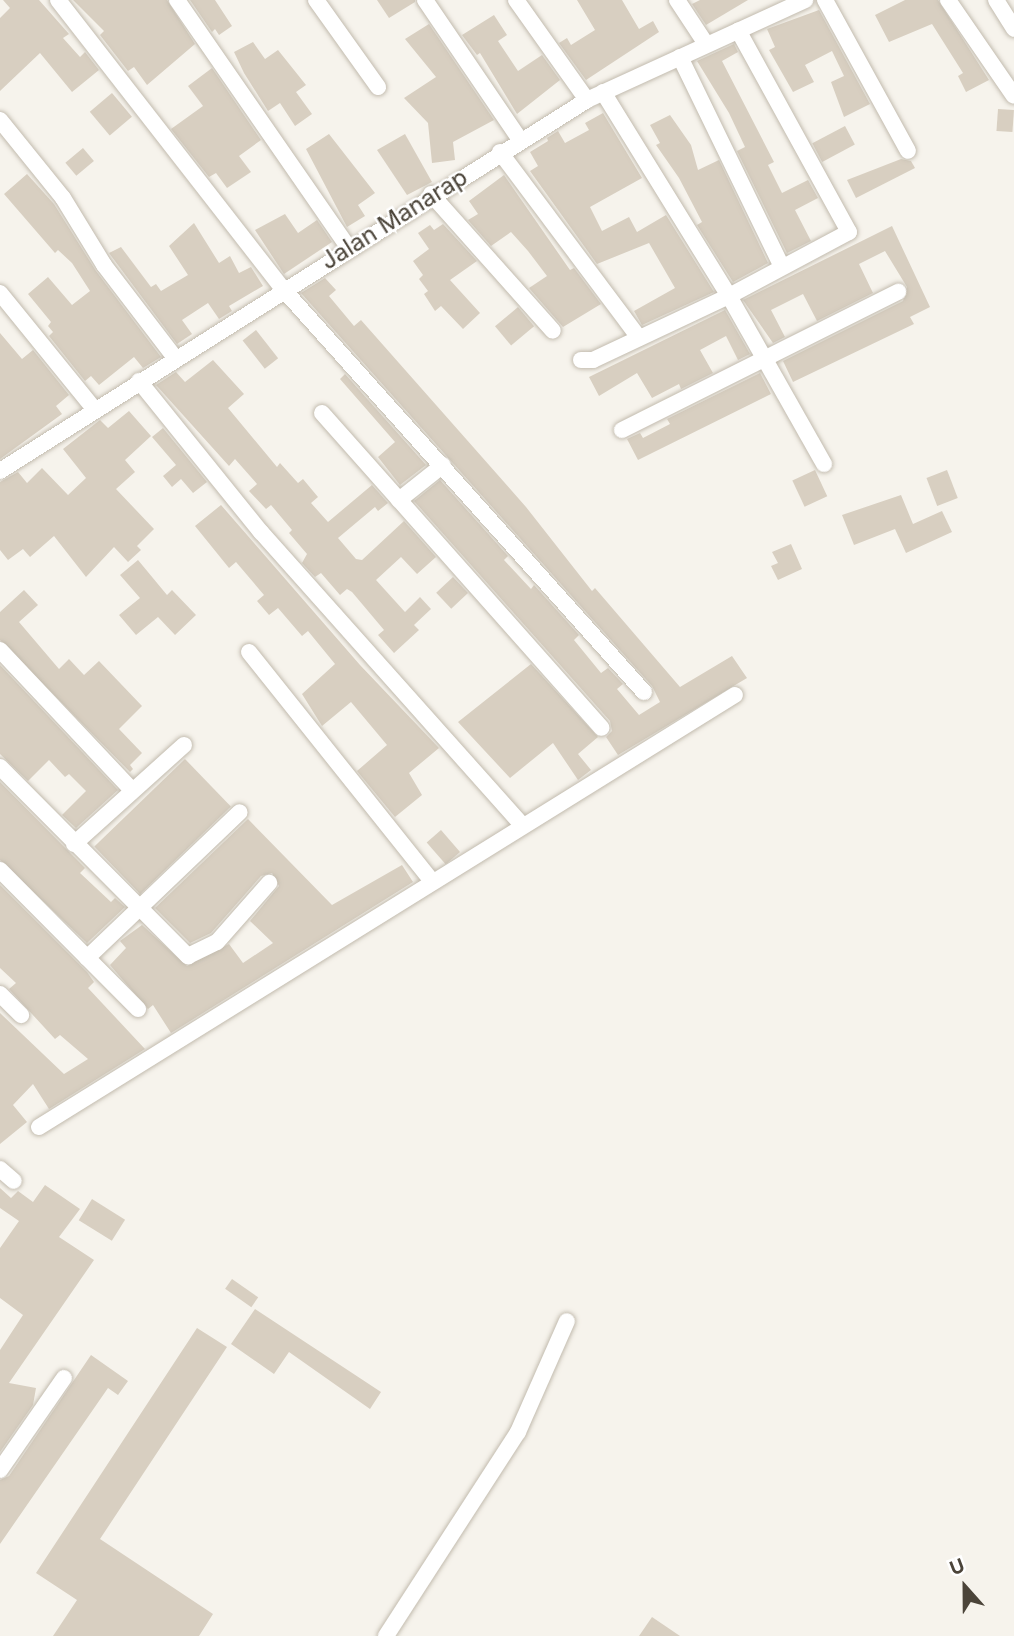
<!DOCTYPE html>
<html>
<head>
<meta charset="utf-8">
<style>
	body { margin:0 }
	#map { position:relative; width:1014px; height:1636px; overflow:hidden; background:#f6f3ec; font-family:Inter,sans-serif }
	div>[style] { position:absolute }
	.building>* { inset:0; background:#d8cfc1; transform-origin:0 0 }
	.roads { filter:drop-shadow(0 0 2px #c2bbae) drop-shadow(0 0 2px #c2bbae) }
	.minor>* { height:16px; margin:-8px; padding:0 8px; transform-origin:8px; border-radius:8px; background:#fff }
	span { translate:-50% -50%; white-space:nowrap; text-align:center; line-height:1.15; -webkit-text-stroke:5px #fff; paint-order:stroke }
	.street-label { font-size:24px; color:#4b4439 }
	.north { position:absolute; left:930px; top:1552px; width:70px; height:70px; -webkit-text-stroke:5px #fff; paint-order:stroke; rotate:339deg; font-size:19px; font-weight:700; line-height:28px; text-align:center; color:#4b4439 }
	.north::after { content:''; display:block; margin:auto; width:24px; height:32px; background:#4b4439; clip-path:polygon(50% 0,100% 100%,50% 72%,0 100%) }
</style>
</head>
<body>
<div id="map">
	<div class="building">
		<div style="clip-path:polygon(3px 0,39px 0,69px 34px,63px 38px,80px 57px,85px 52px,99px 70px,72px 92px,40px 53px,0 91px,0 18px,10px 8px)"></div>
		<div style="clip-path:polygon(73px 0,167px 0,195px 44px,147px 85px,134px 67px,128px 71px,100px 35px,104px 31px)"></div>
		<div style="clip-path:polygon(190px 0,215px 0,232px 26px,219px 35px,215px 29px,212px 32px)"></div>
		<div style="clip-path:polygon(377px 0,415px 0,415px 2px,389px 18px)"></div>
		<div style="clip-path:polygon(577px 0,622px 0,639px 29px,653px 21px,659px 32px,586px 80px,559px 43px,567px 38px,571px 45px,595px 30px)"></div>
		<div style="clip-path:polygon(700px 0,748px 0,706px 25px,692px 4px)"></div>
		<div style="clip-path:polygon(905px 0,938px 0,989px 80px,966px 92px,958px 76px,963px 73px,932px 24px,889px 42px,875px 15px)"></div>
		<div style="clip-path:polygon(819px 10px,870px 104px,844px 117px,831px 82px,844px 76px,832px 51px,805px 65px,814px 82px,793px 92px,769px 50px,775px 47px,767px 29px)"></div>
		<div style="clip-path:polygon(494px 15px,507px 35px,498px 41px,518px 71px,542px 55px,560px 80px,517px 114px,480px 53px,477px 55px,462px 35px)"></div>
		<div style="clip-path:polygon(429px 24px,494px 120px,453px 142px,455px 160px,432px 163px,428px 123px,404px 98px,436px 77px,405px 39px)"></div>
		<div style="clip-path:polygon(253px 42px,265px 59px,278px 50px,306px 85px,296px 92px,312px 114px,295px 126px,280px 103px,268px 111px,244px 73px,234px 52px)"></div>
		<div style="clip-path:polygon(734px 44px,738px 52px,722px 61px,774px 162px,768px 165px,782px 193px,808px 180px,818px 198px,795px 210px,811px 241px,787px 253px,737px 151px,745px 147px,729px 113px,697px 61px)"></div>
		<div style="clip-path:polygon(212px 68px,261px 140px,239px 156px,251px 172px,227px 188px,216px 173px,209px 177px,171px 129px,203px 106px,188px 86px)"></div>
		<div style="left:112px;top:93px;width:31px;height:29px;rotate:50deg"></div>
		<div style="left:998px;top:109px;width:16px;height:22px;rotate:4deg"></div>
		<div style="clip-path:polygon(603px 113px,642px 178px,590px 207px,602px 231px,629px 217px,637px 232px,666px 215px,714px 292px,642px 325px,634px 311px,675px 288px,649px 243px,597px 264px,530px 171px,538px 166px,530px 152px,548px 141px,547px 138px,558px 131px,565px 143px,589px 130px,585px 123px)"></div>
		<div style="clip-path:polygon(670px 115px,691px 145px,698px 170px,719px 160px,768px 263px,733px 282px,697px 225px,702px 222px,679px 178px,656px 145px,660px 143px,650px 125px)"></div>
		<div style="left:845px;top:126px;width:21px;height:37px;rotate:62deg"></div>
		<div style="clip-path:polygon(329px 134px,375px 193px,358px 205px,365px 216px,347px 227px,306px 149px)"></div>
		<div style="clip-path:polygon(405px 134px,432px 182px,407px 195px,377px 150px)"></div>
		<div style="left:83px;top:148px;width:17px;height:23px;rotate:50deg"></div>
		<div style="clip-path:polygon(901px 159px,911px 161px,915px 168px,856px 198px,847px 180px)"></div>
		<div style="clip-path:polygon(27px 174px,54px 204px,96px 271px,161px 357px,143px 368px,134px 357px,99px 385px,91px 376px,85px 381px,49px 336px,53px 332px,48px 326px,51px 322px,28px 294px,48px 277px,72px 305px,90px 291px,72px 263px,58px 250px,55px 253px,4px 194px)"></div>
		<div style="clip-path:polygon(504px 175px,570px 270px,574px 268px,601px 304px,563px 327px,529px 288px,547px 276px,528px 251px,511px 232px,491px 246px,468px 220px,478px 214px,469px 201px)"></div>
		<div style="clip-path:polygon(285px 214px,298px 233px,317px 220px,332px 242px,284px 274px,255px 230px)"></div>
		<div style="clip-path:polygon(194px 223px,219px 263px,230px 256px,239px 273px,251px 267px,263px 286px,229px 306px,232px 311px,219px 319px,208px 303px,182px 320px,192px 334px,177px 344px,109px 253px,121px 247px,151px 287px,156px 284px,161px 291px,188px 275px,169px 246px)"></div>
		<div style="clip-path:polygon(443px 224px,477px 261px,450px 280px,480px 313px,463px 329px,441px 306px,435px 311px,424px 294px,428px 291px,419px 279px,423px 275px,413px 261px,429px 249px,418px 233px,430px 225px,434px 230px)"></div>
		<div style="clip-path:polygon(892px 226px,930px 307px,910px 317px,914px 324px,793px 382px,783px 361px,903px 301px,907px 287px,885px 251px,859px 264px,873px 293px,817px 321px,803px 294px,771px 310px,785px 337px,773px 343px,743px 300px)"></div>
		<div style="clip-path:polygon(325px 278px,336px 290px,329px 296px,354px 326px,361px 320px,526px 507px,592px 591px,595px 588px,680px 687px,732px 656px,747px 678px,618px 755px,606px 737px,612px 731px,610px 721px,414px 501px,440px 480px,508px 556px,504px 560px,531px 589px,534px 585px,579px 635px,574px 640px,601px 673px,608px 668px,623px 684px,617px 689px,639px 715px,660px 702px,652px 686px,301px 293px)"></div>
		<div style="left:518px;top:307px;width:25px;height:30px;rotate:50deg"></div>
		<div style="clip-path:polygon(725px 310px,750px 354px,738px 360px,726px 336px,700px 350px,713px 373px,681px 389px,679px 384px,652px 398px,637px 373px,599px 396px,589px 377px)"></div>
		<div style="left:256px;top:330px;width:36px;height:17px;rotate:52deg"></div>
		<div style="clip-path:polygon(0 333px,22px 359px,33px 350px,69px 395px,56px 406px,62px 414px,0 459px)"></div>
		<div style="clip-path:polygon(213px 360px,244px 394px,228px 408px,277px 467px,280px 463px,298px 483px,303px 479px,318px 497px,311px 503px,328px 522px,372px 485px,388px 503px,378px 511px,375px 507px,338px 538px,356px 559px,362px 560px,404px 521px,436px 557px,417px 574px,401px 557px,376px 580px,405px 612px,420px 597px,431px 609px,414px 625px,419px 630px,394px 653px,378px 635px,384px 630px,352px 592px,347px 589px,340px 595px,321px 573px,315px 577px,302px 563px,307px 554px,289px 533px,292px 530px,271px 505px,266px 509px,249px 491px,257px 484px,235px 459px,229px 466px,156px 385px,176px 372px,185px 382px)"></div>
		<div style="clip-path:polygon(760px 373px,771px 394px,638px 460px,627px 439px,640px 433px,643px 438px,670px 424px,667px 419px)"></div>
		<div style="clip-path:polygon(345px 374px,426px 465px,400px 485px,378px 457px,395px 442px,340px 379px)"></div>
		<div style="clip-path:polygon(129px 411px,151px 436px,125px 460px,135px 472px,116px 489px,154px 529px,137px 546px,141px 550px,128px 562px,114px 547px,86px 577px,54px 536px,30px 557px,23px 549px,8px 560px,0 550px,0 482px,18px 472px,27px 483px,42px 468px,68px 495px,86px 478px,63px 449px,100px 420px,108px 428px)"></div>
		<div style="clip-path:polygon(163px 428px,207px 482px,193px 493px,181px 479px,172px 487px,163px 476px,176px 465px,152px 437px)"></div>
		<div style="left:815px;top:470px;width:29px;height:25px;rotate:65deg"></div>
		<div style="left:947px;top:470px;width:30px;height:22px;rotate:69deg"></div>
		<div style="clip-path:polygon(901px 495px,913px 524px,942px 511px,952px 532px,906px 553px,895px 529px,854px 545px,842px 515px)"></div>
		<div style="clip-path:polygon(221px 505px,360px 665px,439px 748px,409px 773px,422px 795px,395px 817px,357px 771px,387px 745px,351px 702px,322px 726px,302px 694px,335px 664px,308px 631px,302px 636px,278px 608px,269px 615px,257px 601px,264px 595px,236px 562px,229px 568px,195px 526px)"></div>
		<div style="clip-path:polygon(791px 544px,802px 569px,778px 580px,771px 566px,778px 563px,772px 552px)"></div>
		<div style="clip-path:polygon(138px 560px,167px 595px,172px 590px,196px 615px,175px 635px,158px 617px,136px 635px,119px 615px,140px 598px,120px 575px)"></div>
		<div style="left:453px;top:577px;width:22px;height:23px;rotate:47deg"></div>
		<div style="clip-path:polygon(24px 590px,38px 605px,19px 622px,59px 669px,69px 659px,84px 675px,99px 661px,142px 706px,119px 729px,142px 753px,130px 765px,133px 769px,130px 772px,0 640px,0 612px)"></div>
		<div style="clip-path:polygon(531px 664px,598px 737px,578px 754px,591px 770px,578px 780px,553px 743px,510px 778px,458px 722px)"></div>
		<div style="clip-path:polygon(0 665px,118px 790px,76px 828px,62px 815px,86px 791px,69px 774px,65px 777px,49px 760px,28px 781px,0 754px)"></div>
		<div style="left:185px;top:759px;width:66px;height:126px;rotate:46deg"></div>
		<div style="clip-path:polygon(0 782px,85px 868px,80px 873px,111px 902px,115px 898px,125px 907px,87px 943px,0 860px)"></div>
		<div style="clip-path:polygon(248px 819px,332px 905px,402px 865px,413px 882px,171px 1033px,153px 1005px,148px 1009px,110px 965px,126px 948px,120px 941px,142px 925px,187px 966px,229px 944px,243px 963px,273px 943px,250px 921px,279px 886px,272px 873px,261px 876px,211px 933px,190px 943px,155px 908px)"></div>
		<div style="left:441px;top:830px;width:29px;height:19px;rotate:49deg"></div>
		<div style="clip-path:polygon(0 885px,87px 972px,94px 982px,88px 988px,145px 1049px,49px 1109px,33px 1084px,13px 1105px,27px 1122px,0 1144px,0 1013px,64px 1074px,88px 1059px,60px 1035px,55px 1039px,9px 989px,16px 983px,0 968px)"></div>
		<div style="clip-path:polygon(45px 1185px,80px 1209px,59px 1237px,94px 1260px,9px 1383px,36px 1388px,33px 1405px,0 1452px,0 1350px,23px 1315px,0 1298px,0 1248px,19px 1221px,0 1208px,0 1188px,11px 1198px,18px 1191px,33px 1202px)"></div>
		<div style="left:92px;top:1199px;width:39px;height:25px;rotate:32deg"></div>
		<div style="left:232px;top:1279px;width:32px;height:12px;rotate:35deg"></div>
		<div style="clip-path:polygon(255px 1309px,381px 1392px,370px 1409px,289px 1352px,274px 1374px,231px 1344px)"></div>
		<div style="clip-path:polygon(197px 1328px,227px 1347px,100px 1539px,213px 1614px,199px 1636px,53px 1636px,77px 1600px,36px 1573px)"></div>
		<div style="clip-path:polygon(91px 1355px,128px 1381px,118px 1395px,108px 1388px,0 1544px,0 1480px,9px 1476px)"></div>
		<div style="clip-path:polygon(652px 1617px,680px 1636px,639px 1636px)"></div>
	</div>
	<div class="roads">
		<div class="minor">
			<div style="left:58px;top:0;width:366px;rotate:52.1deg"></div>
			<div style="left:283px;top:289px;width:541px;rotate:48.15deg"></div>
			<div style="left:177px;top:0;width:302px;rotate:55.3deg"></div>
			<div style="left:316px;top:0;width:107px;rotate:54.5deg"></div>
			<div style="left:425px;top:0;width:169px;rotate:55.8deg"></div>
			<div style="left:516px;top:0;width:123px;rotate:54.6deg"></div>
			<div style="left:677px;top:0;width:53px;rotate:56.6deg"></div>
			<div style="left:825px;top:0;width:172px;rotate:61.2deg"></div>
			<div style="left:948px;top:0;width:116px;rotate:55.5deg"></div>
			<div style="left:996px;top:0;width:34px;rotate:58deg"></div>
			<div style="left:680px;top:57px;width:233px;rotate:64.1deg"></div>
			<div style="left:603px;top:92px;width:240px;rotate:58.3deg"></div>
			<div style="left:729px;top:296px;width:193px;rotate:60.5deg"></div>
			<div style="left:0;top:120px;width:100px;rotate:51.1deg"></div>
			<div style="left:63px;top:198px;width:79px;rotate:58.5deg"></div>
			<div style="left:104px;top:265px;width:117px;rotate:52.6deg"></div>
			<div style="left:500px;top:152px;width:232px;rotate:53.2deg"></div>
			<div style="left:431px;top:194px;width:183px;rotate:48.3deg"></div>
			<div style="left:0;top:293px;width:151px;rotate:50.9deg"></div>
			<div style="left:581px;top:360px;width:12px"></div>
			<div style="left:593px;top:360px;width:150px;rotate:-25.2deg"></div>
			<div style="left:729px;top:296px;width:136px;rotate:-28.1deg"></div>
			<div style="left:849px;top:232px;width:230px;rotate:-118.8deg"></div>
			<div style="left:139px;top:381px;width:194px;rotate:51.1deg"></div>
			<div style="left:261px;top:532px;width:392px;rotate:48.3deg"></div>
			<div style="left:322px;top:413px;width:421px;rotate:48.4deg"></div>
			<div style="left:622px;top:430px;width:309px;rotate:-26.6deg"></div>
			<div style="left:0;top:471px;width:694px;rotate:-32.29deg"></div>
			<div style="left:587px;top:100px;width:240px;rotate:-24.6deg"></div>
			<div style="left:399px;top:500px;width:56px;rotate:-38.5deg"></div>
			<div style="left:0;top:650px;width:192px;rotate:46.7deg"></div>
			<div style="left:249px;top:652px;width:293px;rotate:51.4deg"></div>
			<div style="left:0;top:767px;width:267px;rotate:45.2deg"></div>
			<div style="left:188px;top:956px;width:32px;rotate:-26deg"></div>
			<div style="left:217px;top:942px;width:79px;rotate:-48.6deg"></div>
			<div style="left:74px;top:844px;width:148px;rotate:-42deg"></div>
			<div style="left:0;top:870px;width:196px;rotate:45.2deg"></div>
			<div style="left:87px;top:958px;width:211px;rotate:-43.7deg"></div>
			<div style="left:0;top:994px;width:30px;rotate:45deg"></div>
			<div style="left:39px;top:1127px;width:819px;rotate:-31.83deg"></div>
			<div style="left:0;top:1169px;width:18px;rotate:41deg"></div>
			<div style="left:0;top:1470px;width:112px;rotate:-55.2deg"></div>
			<div style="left:386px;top:1636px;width:243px;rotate:-57.1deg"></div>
			<div style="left:518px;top:1432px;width:121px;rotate:-66.2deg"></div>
		</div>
	</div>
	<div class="street-label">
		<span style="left:394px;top:219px;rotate:-32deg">Jalan Manarap</span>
	</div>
	<div class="north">U</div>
</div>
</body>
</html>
